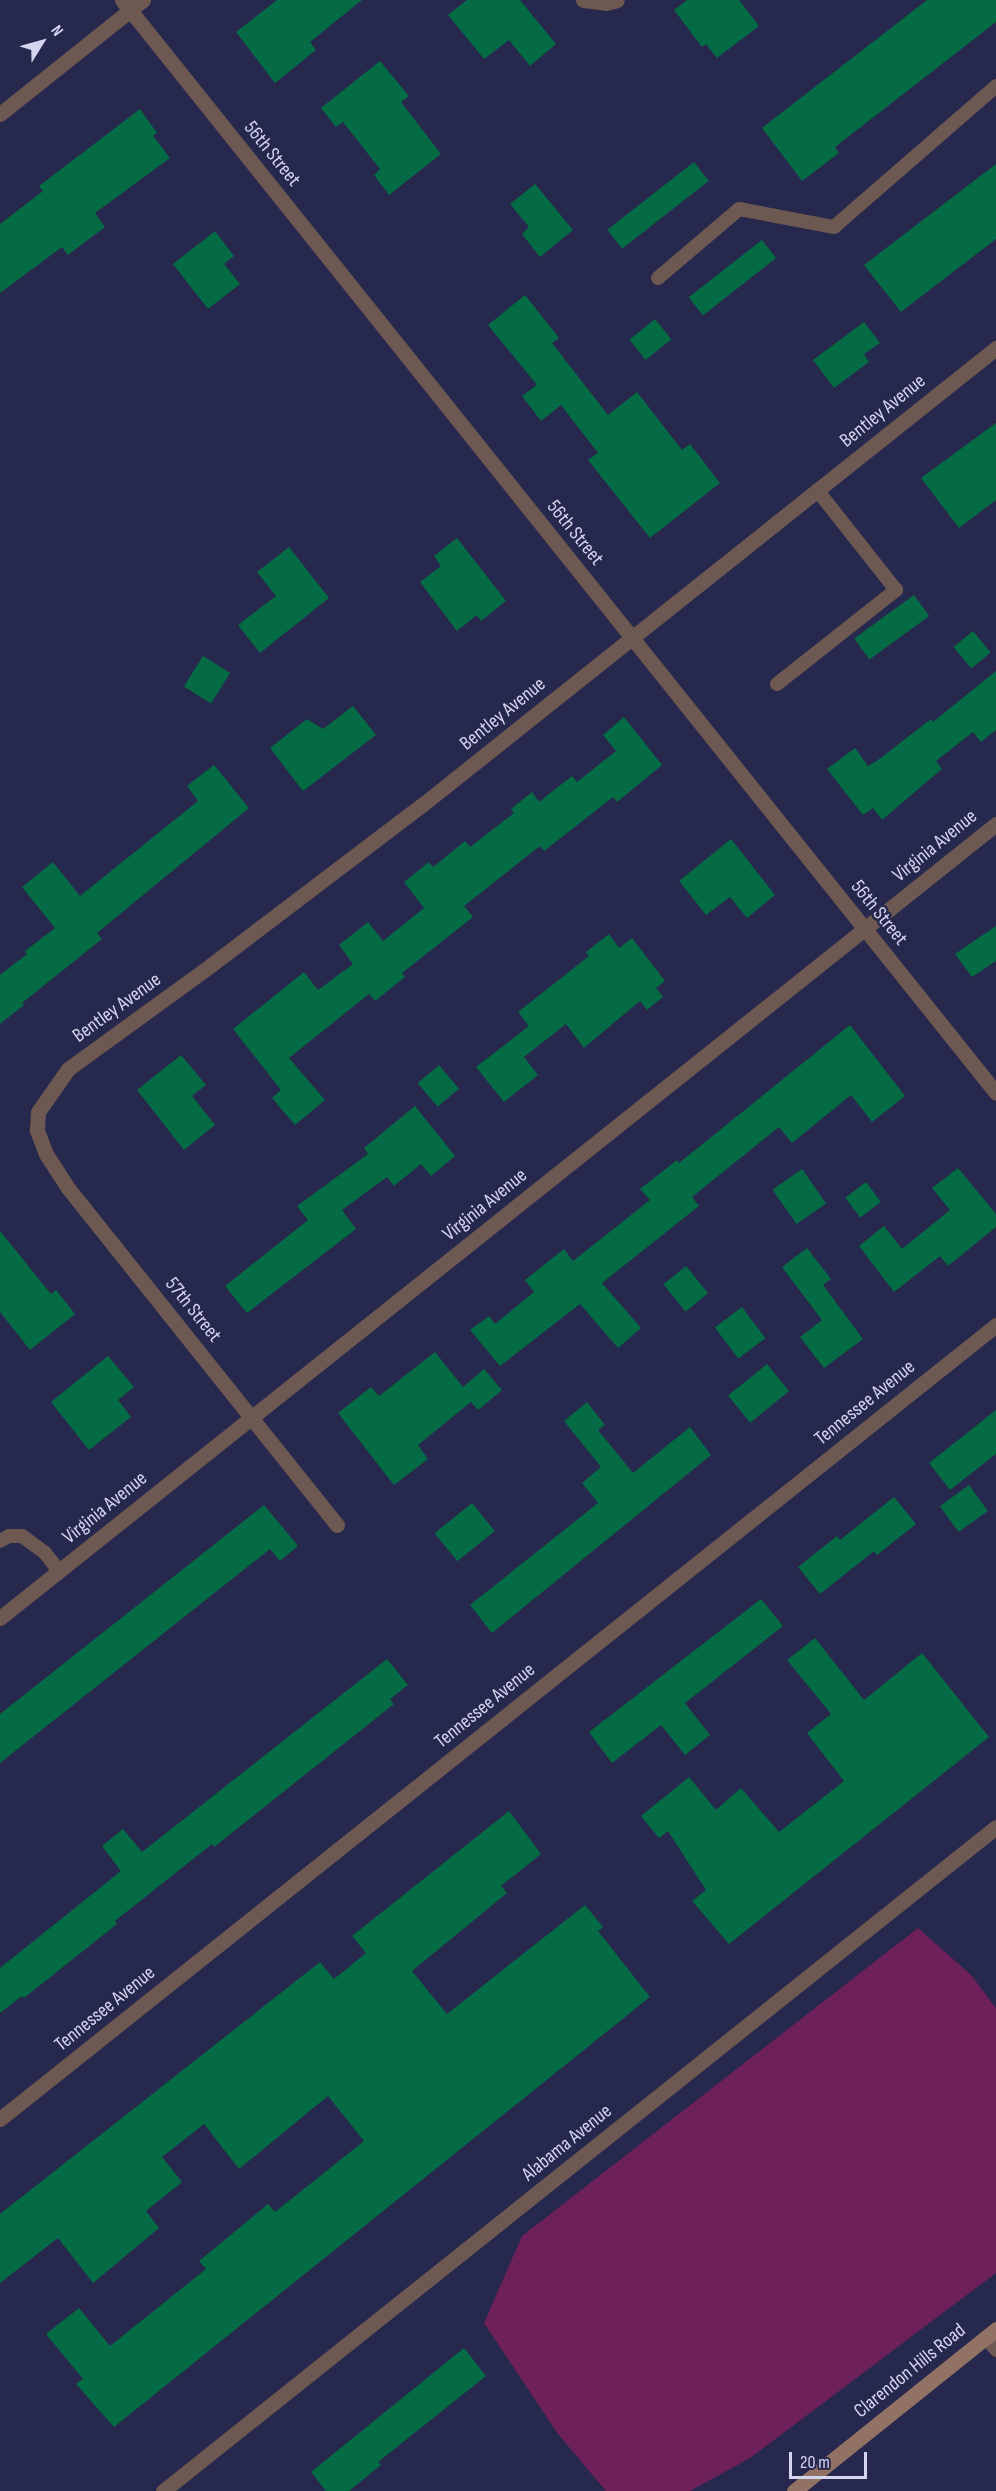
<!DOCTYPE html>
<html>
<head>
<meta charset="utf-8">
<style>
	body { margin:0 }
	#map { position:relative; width:996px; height:2491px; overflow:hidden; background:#27284d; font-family:"Sofia Sans Condensed",sans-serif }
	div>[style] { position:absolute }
	.green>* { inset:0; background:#6e2059 }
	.building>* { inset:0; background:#046b45; transform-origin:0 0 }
	.lane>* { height:14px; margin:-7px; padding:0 7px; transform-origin:7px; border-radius:7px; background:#6e5952 }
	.street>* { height:15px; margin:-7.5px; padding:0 7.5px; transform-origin:7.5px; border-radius:7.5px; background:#6e5952 }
	.secondary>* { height:15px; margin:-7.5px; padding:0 7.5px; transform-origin:7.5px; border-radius:7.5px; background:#937266 }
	span { translate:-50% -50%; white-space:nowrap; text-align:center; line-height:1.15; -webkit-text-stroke:5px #27284d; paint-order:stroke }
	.street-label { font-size:20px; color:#d3d6ee }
	.north { position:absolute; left:12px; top:12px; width:60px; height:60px; -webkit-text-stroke:4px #27284d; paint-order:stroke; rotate:53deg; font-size:16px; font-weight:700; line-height:24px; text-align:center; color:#d3d6ee }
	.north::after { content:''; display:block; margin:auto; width:21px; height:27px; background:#d3d6ee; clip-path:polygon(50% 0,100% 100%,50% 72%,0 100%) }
	.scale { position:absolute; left:789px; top:2452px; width:78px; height:27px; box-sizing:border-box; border:3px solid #d3d6ee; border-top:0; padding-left:8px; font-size:18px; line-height:21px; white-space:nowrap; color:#d3d6ee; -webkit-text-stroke:4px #27284d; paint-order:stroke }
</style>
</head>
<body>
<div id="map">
	<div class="green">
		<div style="clip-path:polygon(918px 1928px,971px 1975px,996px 2008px,996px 2273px,750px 2458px,690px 2491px,606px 2491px,558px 2434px,484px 2323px,522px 2236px)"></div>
	</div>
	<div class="building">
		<div style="clip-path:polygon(277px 0,362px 0,310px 42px,316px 50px,275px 83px,236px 32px)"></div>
		<div style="clip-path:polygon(467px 0,520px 0,556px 44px,530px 66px,509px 40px,484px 59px,448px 15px)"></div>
		<div style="clip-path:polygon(687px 0,739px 0,759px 26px,717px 58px,706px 44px,702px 47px,674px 10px)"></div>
		<div style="clip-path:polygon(927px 0,996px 0,996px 22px,835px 147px,839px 153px,802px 181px,762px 128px)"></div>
		<div style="clip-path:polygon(380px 61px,409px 96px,401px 102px,441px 154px,389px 195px,374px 175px,380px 169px,343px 122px,336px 127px,321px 108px)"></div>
		<div style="clip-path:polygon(140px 109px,157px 133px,153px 136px,170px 158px,95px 213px,105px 227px,68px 255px,62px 247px,0 293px,0 224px,43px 191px,39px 186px)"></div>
		<div style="left:694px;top:162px;width:24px;height:110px;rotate:52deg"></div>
		<div style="clip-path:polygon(996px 164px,996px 239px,901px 312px,864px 265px)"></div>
		<div style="clip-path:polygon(535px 184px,573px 230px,540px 257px,522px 234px,529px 227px,510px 204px)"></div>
		<div style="clip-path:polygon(215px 231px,234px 256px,224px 264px,240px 284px,208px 309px,173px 264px)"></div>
		<div style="left:762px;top:240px;width:23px;height:93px;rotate:52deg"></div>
		<div style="clip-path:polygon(525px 295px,559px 338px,552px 343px,608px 415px,637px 392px,682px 450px,690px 444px,720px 483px,650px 538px,588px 460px,598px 453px,561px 405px,541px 421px,522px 396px,537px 385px,488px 325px)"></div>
		<div style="left:655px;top:319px;width:26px;height:33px;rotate:51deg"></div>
		<div style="clip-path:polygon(864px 322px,880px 343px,864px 354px,869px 362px,834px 388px,813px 360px)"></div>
		<div style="clip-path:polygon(996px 423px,996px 500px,959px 528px,921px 478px)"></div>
		<div style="clip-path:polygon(457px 538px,506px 601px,481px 621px,477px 615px,457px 631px,420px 582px,441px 566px,434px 556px)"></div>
		<div style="clip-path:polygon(289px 547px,329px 598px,260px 653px,238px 625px,276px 596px,257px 572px)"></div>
		<div style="left:914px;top:595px;width:26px;height:74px;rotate:54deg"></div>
		<div style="left:973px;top:631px;width:28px;height:25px;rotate:51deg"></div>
		<div style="left:203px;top:656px;width:32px;height:36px;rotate:32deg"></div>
		<div style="clip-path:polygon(996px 671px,996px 730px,981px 742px,973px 732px,936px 761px,942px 769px,882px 820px,873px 808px,863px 815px,827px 769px,855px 748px,868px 766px,878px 760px,931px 719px,933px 722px)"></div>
		<div style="clip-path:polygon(353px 706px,376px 735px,303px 791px,270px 748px,307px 719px,323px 729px)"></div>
		<div style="clip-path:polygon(624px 717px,662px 765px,617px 802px,613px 797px,544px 851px,540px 846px,464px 906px,473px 917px,402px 973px,405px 977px,375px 1001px,369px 994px,289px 1058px,325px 1100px,295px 1125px,272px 1098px,281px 1090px,233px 1029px,304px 972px,318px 990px,353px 964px,339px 945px,368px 922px,383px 941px,424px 908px,404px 882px,429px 862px,433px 867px,465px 841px,470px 847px,514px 813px,511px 809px,532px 792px,539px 802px,572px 776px,577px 782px,616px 751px,603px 735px)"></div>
		<div style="clip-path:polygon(214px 765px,249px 808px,97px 933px,102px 939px,22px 1003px,24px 1005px,0 1024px,0 975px,27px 954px,25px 951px,55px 928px,22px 887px,53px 862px,80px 896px,198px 801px,187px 786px)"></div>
		<div style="clip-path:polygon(731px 839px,775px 895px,747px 918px,730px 897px,706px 915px,679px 881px)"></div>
		<div style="clip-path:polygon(996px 926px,996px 961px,972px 977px,955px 954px)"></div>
		<div style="clip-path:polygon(609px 934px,619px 948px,632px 938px,665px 981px,656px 988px,663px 997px,647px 1010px,640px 1001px,584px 1048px,566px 1024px,524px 1057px,538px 1075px,504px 1102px,476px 1067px,529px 1026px,518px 1012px,589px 956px,586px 952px)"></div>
		<div style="clip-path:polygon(850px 1025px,905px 1096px,872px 1122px,851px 1095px,792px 1143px,779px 1127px,692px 1197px,699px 1206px,602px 1283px,641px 1328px,618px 1348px,580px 1304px,500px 1366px,470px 1330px,489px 1316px,495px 1324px,534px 1292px,525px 1280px,564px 1249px,573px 1261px,650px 1200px,640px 1189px,677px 1160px,679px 1163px)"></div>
		<div style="clip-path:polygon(181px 1055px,206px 1085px,192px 1096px,215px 1125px,184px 1150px,137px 1090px)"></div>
		<div style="left:439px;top:1065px;width:31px;height:28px;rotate:50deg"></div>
		<div style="clip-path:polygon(415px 1106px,455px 1156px,431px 1176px,421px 1164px,394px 1186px,387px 1177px,342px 1210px,356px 1229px,247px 1313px,225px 1286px,308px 1220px,297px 1206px,368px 1154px,364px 1148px)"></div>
		<div style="clip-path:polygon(958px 1168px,996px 1214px,996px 1227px,948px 1266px,940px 1256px,894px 1292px,859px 1246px,884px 1226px,902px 1249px,950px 1210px,932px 1188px)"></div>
		<div style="left:802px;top:1169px;width:42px;height:36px;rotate:55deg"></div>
		<div style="left:866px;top:1182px;width:25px;height:26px;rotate:53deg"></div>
		<div style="clip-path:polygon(0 1231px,51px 1294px,56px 1290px,75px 1314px,30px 1350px,0 1312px)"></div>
		<div style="clip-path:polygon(807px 1248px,831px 1279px,823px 1285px,863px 1339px,824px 1368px,800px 1337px,822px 1320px,782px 1267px)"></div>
		<div style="left:686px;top:1266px;width:35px;height:29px;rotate:51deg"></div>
		<div style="left:742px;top:1307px;width:39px;height:34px;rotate:53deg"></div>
		<div style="clip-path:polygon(435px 1352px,463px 1387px,484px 1369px,502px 1390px,478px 1410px,471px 1402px,418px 1445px,428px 1459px,394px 1485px,338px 1413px,371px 1387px,379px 1396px)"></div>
		<div style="clip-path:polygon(108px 1356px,134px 1387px,118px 1400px,131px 1417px,89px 1450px,51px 1402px)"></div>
		<div style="left:767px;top:1364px;width:35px;height:50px;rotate:51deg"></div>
		<div style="clip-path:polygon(587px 1402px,605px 1425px,598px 1430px,633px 1473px,690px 1427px,711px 1455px,492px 1633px,470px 1605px,598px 1503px,582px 1483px,601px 1467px,564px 1421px)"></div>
		<div style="clip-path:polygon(996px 1410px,996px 1454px,950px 1490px,929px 1463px)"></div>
		<div style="left:969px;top:1485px;width:32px;height:36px;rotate:54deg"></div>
		<div style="clip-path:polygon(894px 1497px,916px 1524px,877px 1555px,874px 1551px,820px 1594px,798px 1567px,837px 1536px,840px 1540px)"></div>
		<div style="left:472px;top:1503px;width:36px;height:48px;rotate:51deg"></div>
		<div style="clip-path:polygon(264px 1505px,298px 1546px,280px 1561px,270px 1549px,0 1763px,0 1714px)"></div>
		<div style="clip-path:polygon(761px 1599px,783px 1626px,685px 1703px,710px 1735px,685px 1755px,661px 1725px,612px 1763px,589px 1732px)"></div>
		<div style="clip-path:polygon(815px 1638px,864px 1700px,922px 1653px,989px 1737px,729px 1944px,692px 1901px,706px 1890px,668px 1831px,659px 1838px,641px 1816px,689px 1777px,716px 1810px,741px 1788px,779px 1832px,844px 1781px,807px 1733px,831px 1714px,787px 1660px)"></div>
		<div style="clip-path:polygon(387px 1659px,408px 1685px,390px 1699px,394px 1704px,214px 1847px,212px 1844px,115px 1921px,117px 1924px,24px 1998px,22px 1996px,0 2013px,0 1968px,121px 1871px,102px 1846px,123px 1829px,142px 1852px)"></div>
		<div style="clip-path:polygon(509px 1811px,541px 1854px,501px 1886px,507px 1893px,412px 1971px,447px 2014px,585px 1905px,603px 1927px,598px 1931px,650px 1997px,114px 2427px,76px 2384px,83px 2379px,46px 2334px,79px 2308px,110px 2346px,206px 2269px,199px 2261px,268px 2204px,275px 2212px,364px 2141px,328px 2096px,239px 2169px,204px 2124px,162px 2157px,182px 2182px,146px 2211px,159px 2228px,93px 2283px,58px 2238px,0 2283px,0 2214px,320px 1962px,334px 1979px,366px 1953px,352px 1936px)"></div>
		<div style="clip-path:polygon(464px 2348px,486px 2376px,378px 2462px,381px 2465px,349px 2491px,326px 2491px,311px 2472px)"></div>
	</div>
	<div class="lane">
		<div style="left:658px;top:278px;width:106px;rotate:-40.4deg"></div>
		<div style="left:739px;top:209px;width:97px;rotate:10.7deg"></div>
		<div style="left:834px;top:227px;width:215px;rotate:-41deg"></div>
		<div style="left:777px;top:684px;width:152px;rotate:-38.3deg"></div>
		<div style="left:896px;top:590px;width:127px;rotate:-128.3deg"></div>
		<div style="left:0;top:1541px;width:10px;rotate:-29deg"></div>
		<div style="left:9px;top:1536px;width:13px"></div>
		<div style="left:22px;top:1536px;width:29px;rotate:36deg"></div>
		<div style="left:45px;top:1553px;width:23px;rotate:52deg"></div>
	</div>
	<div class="street">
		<div style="left:122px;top:0;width:1399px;rotate:51.35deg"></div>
		<div style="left:583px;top:0;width:23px;rotate:7deg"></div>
		<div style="left:606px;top:3px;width:11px;rotate:-15deg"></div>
		<div style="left:0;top:114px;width:183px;rotate:-38.6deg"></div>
		<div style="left:337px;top:1525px;width:431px;rotate:-128.6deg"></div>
		<div style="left:68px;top:1188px;width:40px;rotate:-122.9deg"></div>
		<div style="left:46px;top:1154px;width:26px;rotate:-111deg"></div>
		<div style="left:37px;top:1130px;width:18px;rotate:-87deg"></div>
		<div style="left:38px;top:1112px;width:52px;rotate:-55.1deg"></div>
		<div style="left:68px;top:1069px;width:177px;rotate:-36deg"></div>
		<div style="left:211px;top:965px;width:265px;rotate:-37.2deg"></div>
		<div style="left:422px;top:805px;width:734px;rotate:-38.53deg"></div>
		<div style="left:0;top:1618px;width:1274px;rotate:-38.56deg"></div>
		<div style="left:0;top:2119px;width:1274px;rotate:-38.56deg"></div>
		<div style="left:986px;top:2337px;width:16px;rotate:50deg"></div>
		<div style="left:163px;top:2491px;width:1065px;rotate:-38.56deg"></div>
	</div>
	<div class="secondary">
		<div style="left:794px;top:2491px;width:259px;rotate:-38.7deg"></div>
	</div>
	<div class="street-label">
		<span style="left:272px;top:154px;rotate:51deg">56th Street</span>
		<span style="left:883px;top:411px;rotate:-39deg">Bentley Avenue</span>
		<span style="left:575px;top:533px;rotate:51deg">56th Street</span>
		<span style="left:503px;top:714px;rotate:-39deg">Bentley Avenue</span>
		<span style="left:935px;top:846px;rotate:-39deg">Virginia Avenue</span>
		<span style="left:879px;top:913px;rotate:51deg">56th Street</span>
		<span style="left:117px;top:1008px;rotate:-36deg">Bentley Avenue</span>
		<span style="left:485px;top:1205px;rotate:-39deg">Virginia Avenue</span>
		<span style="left:193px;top:1310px;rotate:51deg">57th Street</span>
		<span style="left:865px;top:1403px;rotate:-39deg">Tennessee Avenue</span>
		<span style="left:105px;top:1508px;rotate:-39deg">Virginia Avenue</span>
		<span style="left:485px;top:1706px;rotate:-39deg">Tennessee Avenue</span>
		<span style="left:105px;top:2009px;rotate:-39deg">Tennessee Avenue</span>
		<span style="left:567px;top:2143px;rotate:-39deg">Alabama Avenue</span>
		<span style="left:910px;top:2371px;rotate:-39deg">Clarendon Hills Road</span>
	</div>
	<div class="north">N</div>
	<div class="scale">20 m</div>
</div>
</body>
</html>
